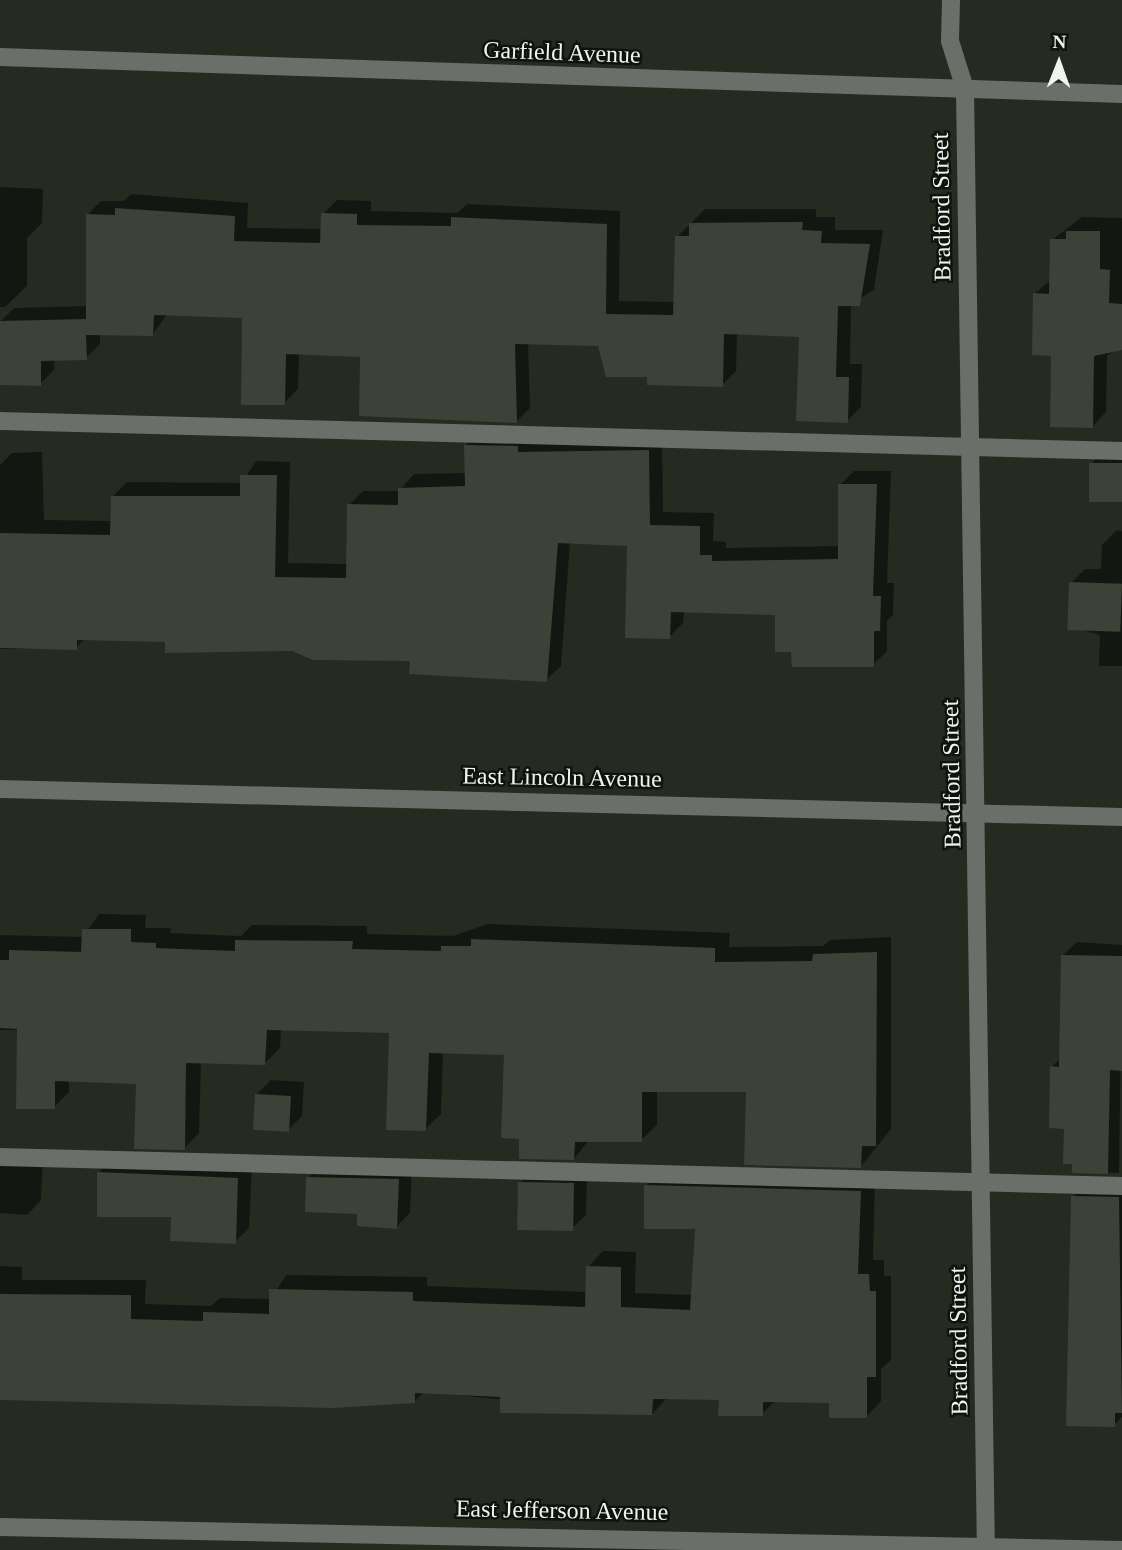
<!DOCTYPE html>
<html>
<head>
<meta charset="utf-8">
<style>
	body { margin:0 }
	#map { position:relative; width:1122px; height:1550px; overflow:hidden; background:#252b21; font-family:Georgia,serif }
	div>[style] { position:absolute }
	.shadow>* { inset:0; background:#0007 }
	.building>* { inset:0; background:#3c4237; transform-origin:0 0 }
	.minor>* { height:18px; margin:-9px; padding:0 9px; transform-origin:9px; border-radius:9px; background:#6b6e69 }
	span { translate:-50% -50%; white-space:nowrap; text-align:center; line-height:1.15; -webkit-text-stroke:5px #10120e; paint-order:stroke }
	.street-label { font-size:24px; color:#f1f4ee }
	.north { position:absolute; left:1024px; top:28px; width:70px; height:70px; -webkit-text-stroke:5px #10120e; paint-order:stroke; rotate:1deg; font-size:19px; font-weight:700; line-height:28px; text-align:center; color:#f1f4ee }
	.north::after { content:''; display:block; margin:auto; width:24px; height:32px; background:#f1f4ee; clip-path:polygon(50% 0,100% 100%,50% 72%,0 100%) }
</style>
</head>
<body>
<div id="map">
	<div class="shadow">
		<div style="clip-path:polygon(0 187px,43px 189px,42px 223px,27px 238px,27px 286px,5px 307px,0 307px)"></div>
		<div style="clip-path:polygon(131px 194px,248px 203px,247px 228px,322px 229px,323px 214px,337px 200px,371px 201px,371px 211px,457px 213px,467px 204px,620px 211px,619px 301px,675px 302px,677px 237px,705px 209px,816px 209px,816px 217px,835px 217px,835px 230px,883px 230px,874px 290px,851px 304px,850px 364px,862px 364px,861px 407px,847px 421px,801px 335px,737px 333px,736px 371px,722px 385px,649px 376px,600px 344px,528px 343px,530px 408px,516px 422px,362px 355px,299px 353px,298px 389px,284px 403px,244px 316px,167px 314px,153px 334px,100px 333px,100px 344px,86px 358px,55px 359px,54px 370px,40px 384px,0 383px,0 322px,14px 308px,87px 306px,87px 215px,101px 201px,124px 201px)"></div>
		<div style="clip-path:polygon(1082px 217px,1122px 218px,1122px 348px,1107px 355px,1106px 412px,1092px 427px,1053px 354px,1034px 294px,1051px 280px,1052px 240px)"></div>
		<div style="clip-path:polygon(480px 431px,662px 437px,663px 512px,714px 513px,713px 541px,726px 542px,726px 548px,840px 546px,840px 485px,854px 471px,891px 471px,887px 583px,894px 583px,893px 615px,887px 621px,887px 651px,873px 665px,793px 650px,777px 613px,684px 611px,683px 623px,669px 637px,629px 544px,570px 542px,561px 666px,546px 680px,411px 660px,167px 640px,85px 639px,76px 648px,0 649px,0 465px,12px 453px,42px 452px,44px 520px,112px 521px,113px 496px,127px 482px,242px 483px,256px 461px,290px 462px,288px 563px,348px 564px,349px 505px,363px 491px,399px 491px,414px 474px,466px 473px,466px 445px)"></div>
		<div style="clip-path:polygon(1105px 449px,1122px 450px,1122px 501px,1091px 464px)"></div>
		<div style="clip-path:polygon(1117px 530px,1122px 531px,1122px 666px,1099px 666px,1100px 635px,1074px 628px,1071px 583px,1085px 569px,1101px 569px,1102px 545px)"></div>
		<div style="clip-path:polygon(99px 914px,146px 915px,145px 928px,171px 928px,170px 933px,241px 936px,252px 925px,367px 926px,367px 934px,453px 936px,488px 924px,730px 933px,729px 947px,823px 946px,830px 940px,891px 937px,891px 1129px,861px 1166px,748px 1091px,657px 1090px,657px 1125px,641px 1140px,589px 1140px,574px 1159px,521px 1137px,506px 1053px,443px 1051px,441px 1114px,425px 1129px,391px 1031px,281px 1029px,280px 1048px,265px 1063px,201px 1061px,199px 1133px,184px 1149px,137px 1082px,69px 1080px,69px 1092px,54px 1107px,18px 1030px,0 1030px,0 935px,83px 937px)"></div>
		<div style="clip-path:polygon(1077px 942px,1122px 945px,1119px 1173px,1073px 1172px,1051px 1067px,1061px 1058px,1062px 956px)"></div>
		<div style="clip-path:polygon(271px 1080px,304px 1082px,302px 1116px,288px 1130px,257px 1094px)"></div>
		<div style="clip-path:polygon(0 1156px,43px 1157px,41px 1200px,27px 1215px,0 1213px)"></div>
		<div style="clip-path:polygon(113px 1158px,252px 1164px,249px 1228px,235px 1242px,173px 1215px,99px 1172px)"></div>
		<div style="clip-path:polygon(322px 1164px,412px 1165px,410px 1213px,396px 1227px,359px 1212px,308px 1178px)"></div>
		<div style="clip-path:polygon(534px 1168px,587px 1170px,586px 1215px,571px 1229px,520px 1183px)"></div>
		<div style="clip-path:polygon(661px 1170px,875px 1176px,873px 1260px,884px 1260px,884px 1276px,891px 1276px,891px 1360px,881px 1369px,881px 1401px,866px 1417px,831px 1402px,775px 1401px,762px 1414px,720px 1398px,668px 1397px,652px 1414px,424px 1392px,414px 1402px,0 1399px,0 1266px,22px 1267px,22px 1280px,146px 1280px,145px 1304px,211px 1306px,220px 1298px,271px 1299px,286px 1275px,427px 1277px,427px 1286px,587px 1292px,588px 1267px,603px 1251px,636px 1252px,635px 1293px,693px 1295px,697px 1227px,646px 1186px)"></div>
		<div style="clip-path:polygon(1087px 1183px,1122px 1184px,1122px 1417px,1114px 1425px,1073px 1197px)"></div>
	</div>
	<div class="building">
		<div style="clip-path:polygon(115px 208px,235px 216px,234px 241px,320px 243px,321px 213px,357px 214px,357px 225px,451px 226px,451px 217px,607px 224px,606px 314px,673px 315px,675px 236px,689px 236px,689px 223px,803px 222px,802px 230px,822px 231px,821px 243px,870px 244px,860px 306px,838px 306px,836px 377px,849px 377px,848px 423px,796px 421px,799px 337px,724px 334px,723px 387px,647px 385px,647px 377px,606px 377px,598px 346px,515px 344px,517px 423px,359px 416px,360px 357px,286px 354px,285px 405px,241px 405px,242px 318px,154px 315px,153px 336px,86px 335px,87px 360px,41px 361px,41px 386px,0 385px,0 321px,86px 319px,86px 214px,115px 215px)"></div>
		<div style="clip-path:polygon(1066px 231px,1100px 231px,1100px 269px,1110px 270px,1109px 303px,1122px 304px,1122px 350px,1094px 356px,1093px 428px,1050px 427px,1051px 356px,1032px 355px,1033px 293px,1049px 294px,1050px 239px,1066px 239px)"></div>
		<div style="clip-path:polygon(464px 445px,518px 446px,518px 452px,649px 450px,650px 525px,700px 526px,700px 555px,712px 555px,712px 561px,838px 559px,838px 484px,877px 484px,873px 596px,881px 596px,880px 631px,874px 631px,874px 667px,792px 667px,791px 652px,775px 652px,775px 615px,671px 612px,670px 639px,625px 638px,627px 546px,558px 543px,547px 682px,409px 674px,410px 661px,313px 660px,292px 651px,165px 653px,165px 642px,77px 640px,77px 650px,0 648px,0 533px,110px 535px,111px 496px,240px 496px,240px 475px,277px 475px,275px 577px,346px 578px,347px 504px,398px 505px,398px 488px,465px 486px)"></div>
		<div style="left:1089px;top:463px;width:33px;height:39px"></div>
		<div style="left:1069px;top:582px;width:53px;height:48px;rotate:2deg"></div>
		<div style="clip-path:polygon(82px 929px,131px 929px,131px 942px,156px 943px,156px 948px,235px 951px,235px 940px,353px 941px,352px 949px,441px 951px,441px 946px,471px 946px,471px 939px,715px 948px,715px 962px,812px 961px,813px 954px,877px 952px,876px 1146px,862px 1146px,861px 1168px,744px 1165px,746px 1092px,642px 1092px,642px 1142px,575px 1142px,574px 1160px,519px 1159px,519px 1139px,501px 1138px,504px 1055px,429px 1053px,426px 1131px,386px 1130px,389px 1033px,267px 1030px,265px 1065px,186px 1063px,185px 1150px,134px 1149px,136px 1084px,55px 1081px,55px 1109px,16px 1109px,17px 1029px,0 1028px,0 960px,9px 960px,9px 950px,81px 952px)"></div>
		<div style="clip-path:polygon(1061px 955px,1122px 956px,1122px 1071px,1110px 1070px,1108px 1174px,1072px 1173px,1072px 1164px,1063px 1164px,1064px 1129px,1049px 1128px,1050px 1066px,1059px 1067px)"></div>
		<div style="left:255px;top:1094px;width:36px;height:36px;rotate:3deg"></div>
		<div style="clip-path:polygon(97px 1172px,238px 1178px,236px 1244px,170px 1241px,171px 1217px,97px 1217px)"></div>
		<div style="clip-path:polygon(306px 1177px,399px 1179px,397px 1229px,357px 1226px,357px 1214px,305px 1212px)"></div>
		<div style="left:518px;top:1182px;width:56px;height:48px;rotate:1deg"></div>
		<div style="clip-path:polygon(644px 1185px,861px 1191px,858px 1274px,869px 1274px,870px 1291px,876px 1291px,876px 1377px,867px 1377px,867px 1418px,829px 1418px,829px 1403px,763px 1402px,763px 1416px,718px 1416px,719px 1400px,653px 1399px,652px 1415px,500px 1413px,500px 1397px,415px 1393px,415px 1403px,333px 1408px,0 1400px,0 1294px,131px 1295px,131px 1319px,203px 1321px,203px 1312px,269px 1314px,269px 1289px,413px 1292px,413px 1301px,585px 1307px,586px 1266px,621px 1267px,621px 1307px,690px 1310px,695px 1229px,644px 1229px)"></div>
		<div style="clip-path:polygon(1071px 1196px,1119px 1197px,1122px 1413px,1115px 1413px,1115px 1427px,1066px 1426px)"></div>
	</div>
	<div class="minor">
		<div style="left:951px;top:0;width:41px;rotate:91.4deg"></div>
		<div style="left:950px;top:41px;width:50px;rotate:72.6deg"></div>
		<div style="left:965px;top:89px;width:1461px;rotate:89.18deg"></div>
		<div style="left:0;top:57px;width:1123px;rotate:1.89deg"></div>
		<div style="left:0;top:421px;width:1122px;rotate:1.53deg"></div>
		<div style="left:0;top:789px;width:1122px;rotate:1.43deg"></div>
		<div style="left:0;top:1157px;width:1122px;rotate:1.48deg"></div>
		<div style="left:0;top:1527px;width:1122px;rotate:1.17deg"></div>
	</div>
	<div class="street-label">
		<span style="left:562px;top:53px;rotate:2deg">Garfield Avenue</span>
		<span style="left:942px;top:207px;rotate:-91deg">Bradford Street</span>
		<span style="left:952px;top:774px;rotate:-91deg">Bradford Street</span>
		<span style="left:562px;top:778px;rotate:1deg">East Lincoln Avenue</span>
		<span style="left:959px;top:1341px;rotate:-91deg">Bradford Street</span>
		<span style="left:562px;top:1511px;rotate:1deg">East Jefferson Avenue</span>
	</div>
	<div class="north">N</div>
</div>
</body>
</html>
